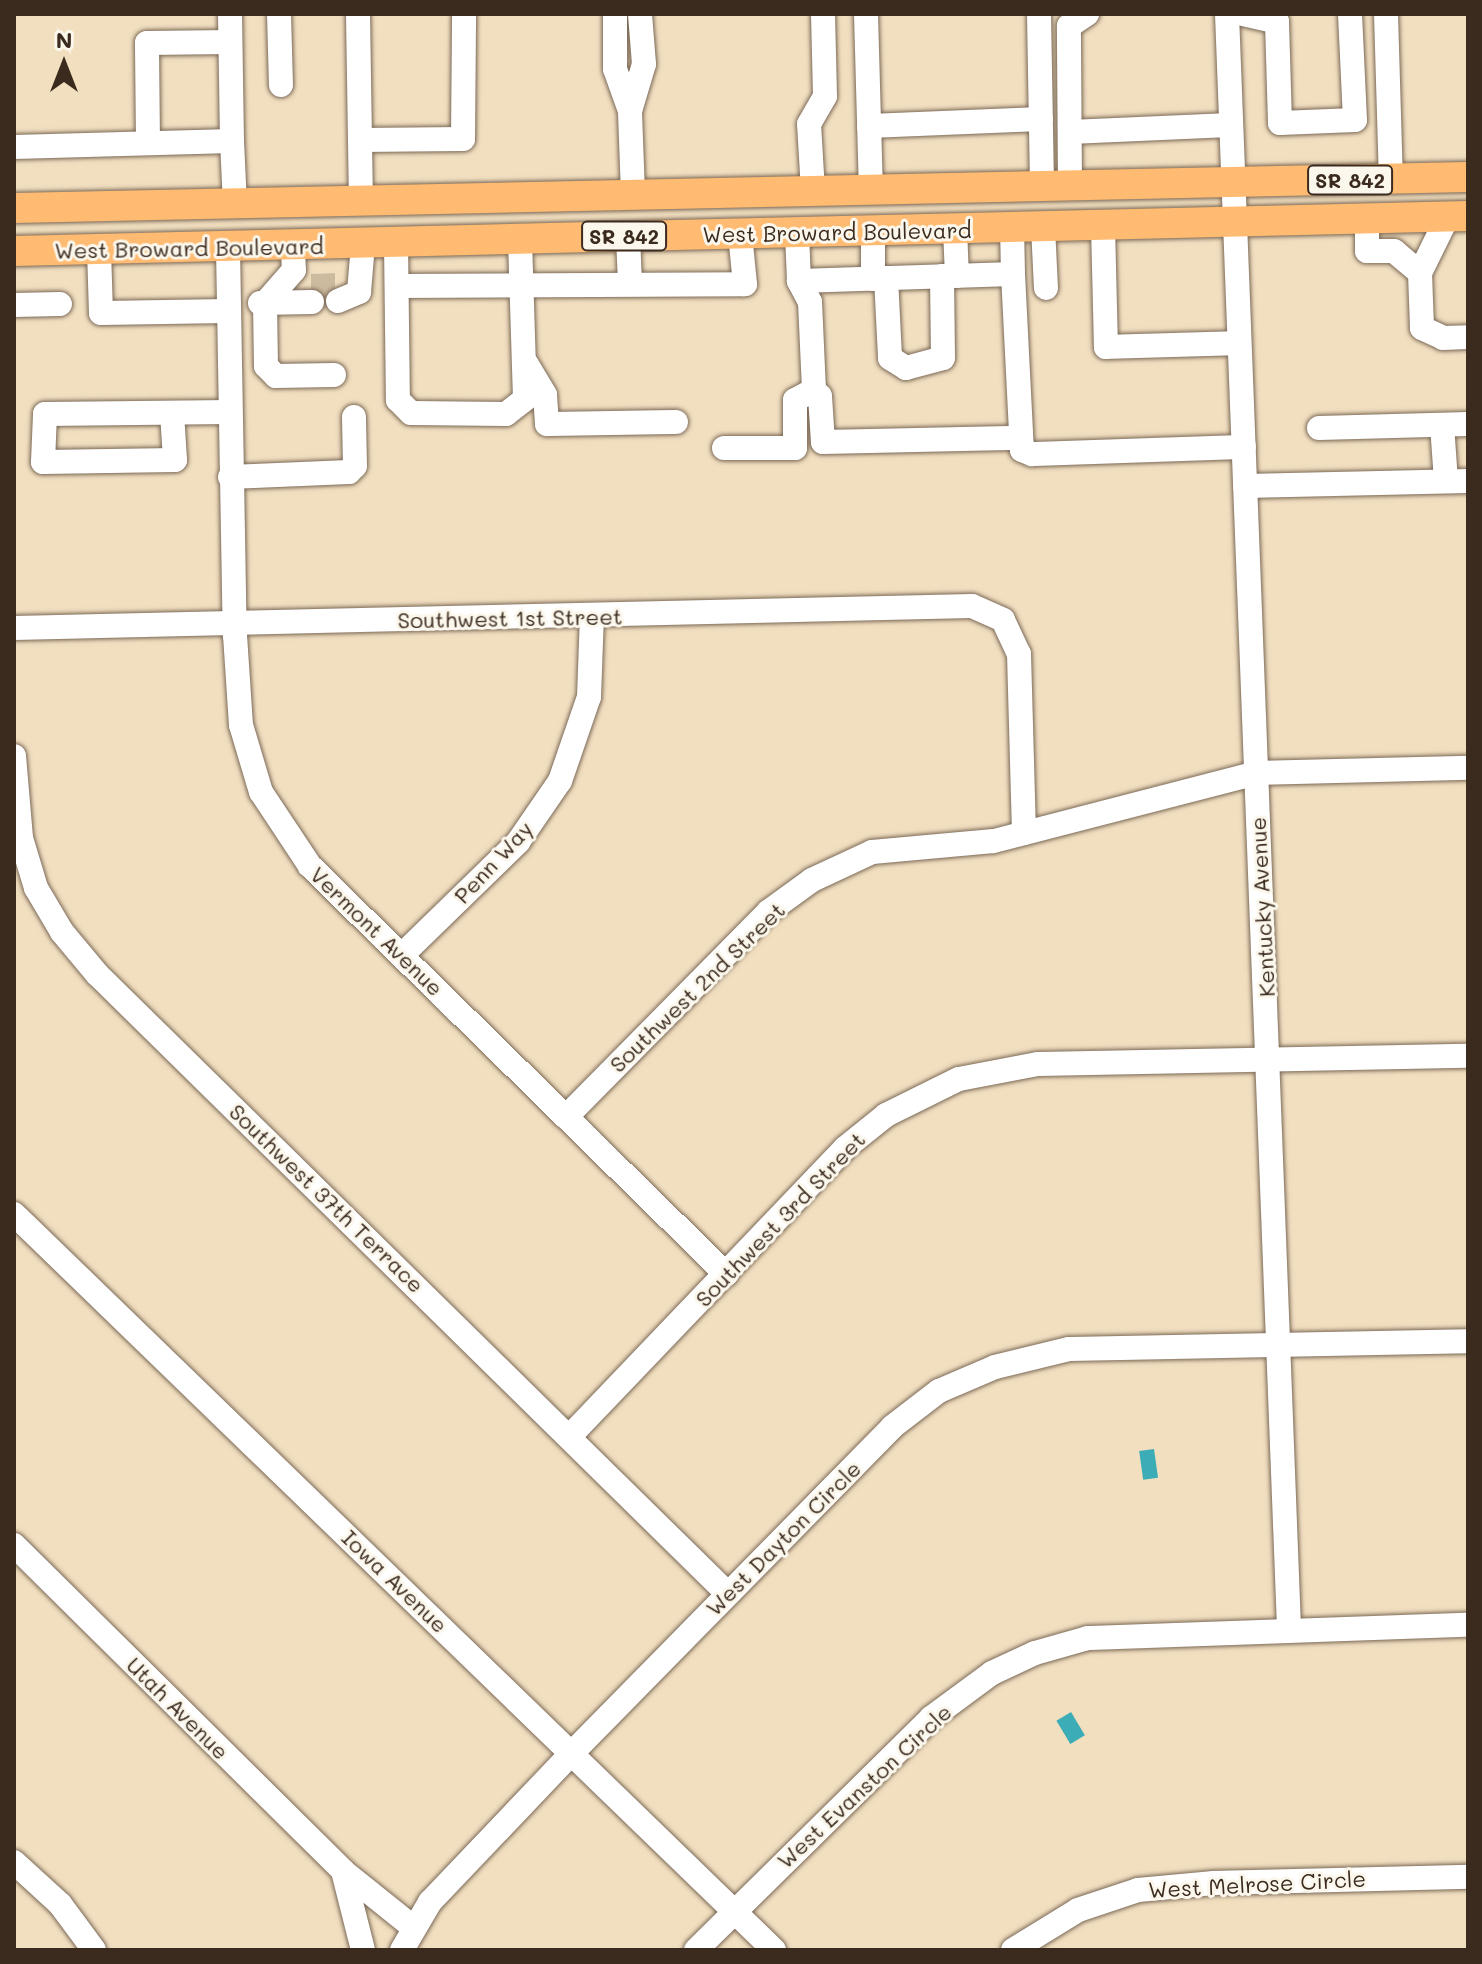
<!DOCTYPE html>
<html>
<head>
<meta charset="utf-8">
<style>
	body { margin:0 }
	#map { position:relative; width:1482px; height:1964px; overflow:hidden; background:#f2dfc0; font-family:Mali,sans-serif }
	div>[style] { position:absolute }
	.water>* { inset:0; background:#3cadb6; transform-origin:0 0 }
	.minor-tunnel>* { height:24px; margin-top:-12px; transform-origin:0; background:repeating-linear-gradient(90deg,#cdbba0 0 24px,transparent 0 36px) }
	.roads { filter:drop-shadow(0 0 2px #7b6957) drop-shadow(0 0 2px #7b6957) }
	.minor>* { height:24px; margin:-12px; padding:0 12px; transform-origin:12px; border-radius:12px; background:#fff }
	.major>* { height:30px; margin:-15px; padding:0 15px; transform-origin:15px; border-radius:15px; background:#ffbb71 }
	span { translate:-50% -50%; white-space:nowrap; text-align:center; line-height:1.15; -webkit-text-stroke:6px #fbf7ec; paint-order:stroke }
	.shield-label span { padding:2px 6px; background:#fbf7ec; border:2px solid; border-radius:6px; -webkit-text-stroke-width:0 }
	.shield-label { font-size:20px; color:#3b2a1e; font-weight:700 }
	.street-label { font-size:22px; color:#3b2a1e }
	.frame { position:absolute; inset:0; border:16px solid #3b2a1e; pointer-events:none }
	.north { position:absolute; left:24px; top:24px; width:80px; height:80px; -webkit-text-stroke:6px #fbf7ec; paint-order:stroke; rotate:0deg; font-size:22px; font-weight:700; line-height:32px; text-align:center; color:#3b2a1e }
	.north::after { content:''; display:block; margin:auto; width:28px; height:36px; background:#3b2a1e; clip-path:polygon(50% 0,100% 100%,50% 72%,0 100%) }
</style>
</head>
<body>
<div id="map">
	<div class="water">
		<div style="left:1154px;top:1449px;width:29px;height:15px;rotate:82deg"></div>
		<div style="left:1071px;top:1712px;width:27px;height:17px;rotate:59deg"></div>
	</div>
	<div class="minor-tunnel">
		<div style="left:311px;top:286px;width:27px;rotate:-2deg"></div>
	</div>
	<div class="roads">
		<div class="minor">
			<div style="left:230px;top:14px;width:127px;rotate:89.1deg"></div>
			<div style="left:279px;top:14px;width:71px;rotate:88.4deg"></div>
			<div style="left:358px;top:14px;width:186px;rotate:89.1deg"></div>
			<div style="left:615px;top:14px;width:55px;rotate:90deg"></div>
			<div style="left:615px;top:69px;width:45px;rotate:70.3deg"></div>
			<div style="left:866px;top:14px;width:176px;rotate:88.4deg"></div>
			<div style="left:1039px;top:14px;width:172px;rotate:89deg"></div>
			<div style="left:1227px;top:14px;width:1618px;rotate:87.8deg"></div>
			<div style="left:1243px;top:14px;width:35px;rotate:13deg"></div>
			<div style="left:1277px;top:22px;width:101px;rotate:88.3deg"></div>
			<div style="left:1280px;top:123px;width:75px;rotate:-2.3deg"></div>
			<div style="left:1355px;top:120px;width:106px;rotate:-92.7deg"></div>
			<div style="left:1386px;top:14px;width:165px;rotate:88.3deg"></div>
			<div style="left:869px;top:126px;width:172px;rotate:-2.3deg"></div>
			<div style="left:1070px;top:132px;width:160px;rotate:-2.5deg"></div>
			<div style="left:360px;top:140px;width:103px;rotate:-0.6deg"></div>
			<div style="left:463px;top:139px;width:125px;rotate:-89.5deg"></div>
			<div style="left:148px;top:143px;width:100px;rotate:-90.6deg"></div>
			<div style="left:147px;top:43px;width:83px;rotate:-0.7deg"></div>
			<div style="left:14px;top:147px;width:218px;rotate:-1.6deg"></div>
			<div style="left:232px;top:141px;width:63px;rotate:87.3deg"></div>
			<div style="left:1070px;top:186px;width:160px;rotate:-90.4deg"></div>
			<div style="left:1069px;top:26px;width:22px;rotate:-34deg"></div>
			<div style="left:813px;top:191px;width:67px;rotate:-93.4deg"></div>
			<div style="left:809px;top:124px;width:32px;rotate:-60deg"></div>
			<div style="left:825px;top:96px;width:82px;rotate:-91.4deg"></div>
			<div style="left:633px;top:194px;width:83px;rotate:-92.1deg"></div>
			<div style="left:630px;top:111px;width:49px;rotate:-73.4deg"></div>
			<div style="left:644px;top:64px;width:50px;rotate:-94.6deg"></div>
			<div style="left:1367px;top:219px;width:32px;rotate:90deg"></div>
			<div style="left:1367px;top:251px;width:27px"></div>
			<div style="left:1394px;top:251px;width:34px;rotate:40deg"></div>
			<div style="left:1420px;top:273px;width:55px;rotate:87.9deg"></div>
			<div style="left:1422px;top:328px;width:23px;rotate:25deg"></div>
			<div style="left:1443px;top:338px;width:25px;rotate:-2deg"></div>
			<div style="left:1103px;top:226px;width:121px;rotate:88.6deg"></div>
			<div style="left:1106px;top:347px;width:133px;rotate:-1.7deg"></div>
			<div style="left:1043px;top:227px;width:61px;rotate:87.2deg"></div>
			<div style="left:955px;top:229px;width:47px;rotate:87.6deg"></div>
			<div style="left:873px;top:231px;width:48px;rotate:90deg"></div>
			<div style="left:628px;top:236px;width:48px;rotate:87.6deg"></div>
			<div style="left:396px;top:243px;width:157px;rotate:89.3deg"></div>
			<div style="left:398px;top:400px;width:18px;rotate:45deg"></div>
			<div style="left:411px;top:413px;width:95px;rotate:0.6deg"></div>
			<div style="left:506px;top:414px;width:24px;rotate:-38deg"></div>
			<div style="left:525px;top:399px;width:159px;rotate:-91.8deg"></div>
			<div style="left:293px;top:246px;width:24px;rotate:88deg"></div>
			<div style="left:294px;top:270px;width:44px;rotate:131.3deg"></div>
			<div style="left:265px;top:303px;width:63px;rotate:89.1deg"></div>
			<div style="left:266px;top:366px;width:14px;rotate:45deg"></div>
			<div style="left:276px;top:376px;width:58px;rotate:-1deg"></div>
			<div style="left:228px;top:248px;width:387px;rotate:89deg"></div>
			<div style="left:235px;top:635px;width:90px;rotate:86.2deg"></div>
			<div style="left:241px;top:725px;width:70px;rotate:73.4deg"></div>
			<div style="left:261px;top:792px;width:89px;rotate:56.5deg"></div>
			<div style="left:310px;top:866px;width:583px;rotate:44.44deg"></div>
			<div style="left:99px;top:250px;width:63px;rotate:88.2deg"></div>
			<div style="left:101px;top:313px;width:127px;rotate:-0.9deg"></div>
			<div style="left:1420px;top:273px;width:64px;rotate:-63.8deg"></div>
			<div style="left:1013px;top:274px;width:176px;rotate:87.1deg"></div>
			<div style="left:1022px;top:450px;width:11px;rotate:22deg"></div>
			<div style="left:1032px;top:454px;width:212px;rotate:-1.9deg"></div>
			<div style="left:886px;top:278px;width:80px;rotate:87.1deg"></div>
			<div style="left:890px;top:358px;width:19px;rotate:32deg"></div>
			<div style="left:906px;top:368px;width:38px;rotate:-15deg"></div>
			<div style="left:943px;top:358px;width:82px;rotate:-90.7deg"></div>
			<div style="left:799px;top:281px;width:214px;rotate:-1.9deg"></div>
			<div style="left:1013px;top:274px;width:46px;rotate:-91.2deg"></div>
			<div style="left:397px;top:286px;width:348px;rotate:-0.3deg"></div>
			<div style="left:745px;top:284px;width:50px;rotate:-95.7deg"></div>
			<div style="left:338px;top:301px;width:23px;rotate:-23deg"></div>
			<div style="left:359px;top:292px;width:48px;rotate:-85.2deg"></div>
			<div style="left:260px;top:303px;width:52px;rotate:-1.1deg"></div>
			<div style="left:14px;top:305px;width:46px;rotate:-1.2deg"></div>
			<div style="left:526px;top:363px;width:37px;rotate:59deg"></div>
			<div style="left:545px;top:395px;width:29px;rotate:86deg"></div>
			<div style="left:547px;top:424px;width:129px;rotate:-0.9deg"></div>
			<div style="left:814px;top:390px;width:8px;rotate:45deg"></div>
			<div style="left:820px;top:396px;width:46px;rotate:86.3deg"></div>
			<div style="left:823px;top:442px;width:198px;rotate:-1.2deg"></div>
			<div style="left:172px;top:413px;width:47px;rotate:86.3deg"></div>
			<div style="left:175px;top:460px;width:132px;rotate:179.1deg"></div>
			<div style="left:43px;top:462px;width:48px;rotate:-87.6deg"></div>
			<div style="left:45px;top:414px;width:185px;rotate:-0.6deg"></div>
			<div style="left:1442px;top:425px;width:56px;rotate:85.9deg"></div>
			<div style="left:1319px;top:428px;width:149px;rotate:-1.5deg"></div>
			<div style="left:724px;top:448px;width:71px"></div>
			<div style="left:795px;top:448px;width:48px;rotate:-90deg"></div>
			<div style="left:795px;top:400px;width:21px;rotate:-28deg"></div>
			<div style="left:814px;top:390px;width:88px;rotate:-92.6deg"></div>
			<div style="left:810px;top:302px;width:24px;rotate:-118deg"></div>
			<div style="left:799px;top:281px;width:48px;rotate:-92.4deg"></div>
			<div style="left:230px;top:477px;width:119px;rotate:-2.4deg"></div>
			<div style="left:349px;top:472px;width:8px;rotate:-45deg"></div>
			<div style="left:355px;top:466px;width:49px;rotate:-91.2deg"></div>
			<div style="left:1245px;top:486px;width:223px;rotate:-1.3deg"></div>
			<div style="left:14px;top:628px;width:958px;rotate:-1.32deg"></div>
			<div style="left:972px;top:606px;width:34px;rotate:24deg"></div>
			<div style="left:1003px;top:620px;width:38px;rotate:65deg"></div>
			<div style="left:1019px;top:654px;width:179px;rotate:88.4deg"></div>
			<div style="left:14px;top:756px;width:82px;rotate:85.1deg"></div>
			<div style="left:21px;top:838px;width:52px;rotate:73.3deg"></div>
			<div style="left:36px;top:888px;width:51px;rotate:59.4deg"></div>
			<div style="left:62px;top:932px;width:55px;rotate:50.2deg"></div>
			<div style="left:97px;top:974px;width:883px;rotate:44.5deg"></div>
			<div style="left:402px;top:955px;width:162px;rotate:-44.2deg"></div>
			<div style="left:518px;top:842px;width:74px;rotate:-55.5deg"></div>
			<div style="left:560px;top:781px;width:89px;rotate:-71deg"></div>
			<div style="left:589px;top:697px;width:80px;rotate:-87.9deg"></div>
			<div style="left:566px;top:1117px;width:288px;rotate:-45.4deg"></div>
			<div style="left:768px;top:912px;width:54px;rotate:-36deg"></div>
			<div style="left:812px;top:880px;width:66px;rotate:-25deg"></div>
			<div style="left:872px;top:852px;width:122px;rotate:-5.2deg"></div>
			<div style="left:994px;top:841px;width:271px;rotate:-14.5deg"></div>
			<div style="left:1256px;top:773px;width:212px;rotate:-1.4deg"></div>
			<div style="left:14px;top:1214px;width:1058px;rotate:44.08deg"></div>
			<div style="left:570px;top:1436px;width:398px;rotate:-46.3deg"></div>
			<div style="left:845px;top:1148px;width:53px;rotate:-38.8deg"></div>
			<div style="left:886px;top:1115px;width:81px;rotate:-26.3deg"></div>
			<div style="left:959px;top:1079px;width:80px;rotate:-10.8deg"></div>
			<div style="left:1038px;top:1064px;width:430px;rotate:-1.1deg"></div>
			<div style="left:14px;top:1545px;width:463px;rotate:44.7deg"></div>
			<div style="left:343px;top:1871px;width:90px;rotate:38.7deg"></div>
			<div style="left:14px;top:1862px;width:62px;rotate:42.4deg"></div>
			<div style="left:60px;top:1904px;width:57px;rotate:53.5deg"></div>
			<div style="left:343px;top:1871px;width:81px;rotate:75.8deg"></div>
			<div style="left:402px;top:1950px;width:56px;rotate:-59.7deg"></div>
			<div style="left:430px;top:1902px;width:206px;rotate:-46.4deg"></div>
			<div style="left:572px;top:1753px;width:457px;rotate:-45.5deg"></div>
			<div style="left:892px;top:1427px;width:59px;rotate:-37.5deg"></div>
			<div style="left:939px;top:1391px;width:61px;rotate:-23.2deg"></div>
			<div style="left:995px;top:1367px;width:76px;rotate:-13.7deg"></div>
			<div style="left:1069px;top:1349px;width:399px;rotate:-1.1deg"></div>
			<div style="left:696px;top:1950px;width:330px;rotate:-44.6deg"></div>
			<div style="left:931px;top:1718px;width:76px;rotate:-36.4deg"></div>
			<div style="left:992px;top:1673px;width:47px;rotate:-24.9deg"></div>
			<div style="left:1035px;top:1653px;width:55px;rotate:-15.8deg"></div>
			<div style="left:1088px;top:1638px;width:380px;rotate:-2deg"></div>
			<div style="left:1013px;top:1950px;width:76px;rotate:-31.6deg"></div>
			<div style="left:1078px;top:1910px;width:63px;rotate:-18.4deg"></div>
			<div style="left:1138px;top:1890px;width:76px;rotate:-5.3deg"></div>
			<div style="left:1214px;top:1883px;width:254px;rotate:-1.4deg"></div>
		</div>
		<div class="major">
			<div style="left:14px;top:208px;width:1454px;rotate:-1.22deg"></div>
			<div style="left:14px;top:251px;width:1454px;rotate:-1.38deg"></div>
		</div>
	</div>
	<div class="shield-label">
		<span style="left:1350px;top:180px">SR 842</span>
		<span style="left:624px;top:236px">SR 842</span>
	</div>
	<div class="street-label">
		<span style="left:837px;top:232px;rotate:-1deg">West Broward Boulevard</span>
		<span style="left:189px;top:248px;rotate:-1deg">West Broward Boulevard</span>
		<span style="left:510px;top:618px;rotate:-1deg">Southwest 1st Street</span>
		<span style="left:493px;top:862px;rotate:-47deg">Penn Way</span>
		<span style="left:1262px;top:907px;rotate:-93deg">Kentucky Avenue</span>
		<span style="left:377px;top:931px;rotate:44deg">Vermont Avenue</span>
		<span style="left:697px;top:987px;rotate:-44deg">Southwest 2nd Street</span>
		<span style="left:327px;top:1198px;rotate:44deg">Southwest 37th Terrace</span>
		<span style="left:780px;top:1219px;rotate:-46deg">Southwest 3rd Street</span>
		<span style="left:783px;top:1538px;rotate:-45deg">West Dayton Circle</span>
		<span style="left:395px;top:1581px;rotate:44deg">Iowa Avenue</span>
		<span style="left:178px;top:1708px;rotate:45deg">Utah Avenue</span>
		<span style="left:864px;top:1786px;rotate:-43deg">West Evanston Circle</span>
		<span style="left:1257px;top:1884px;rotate:-3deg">West Melrose Circle</span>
	</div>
	<div class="frame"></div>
	<div class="north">N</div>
</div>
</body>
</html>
